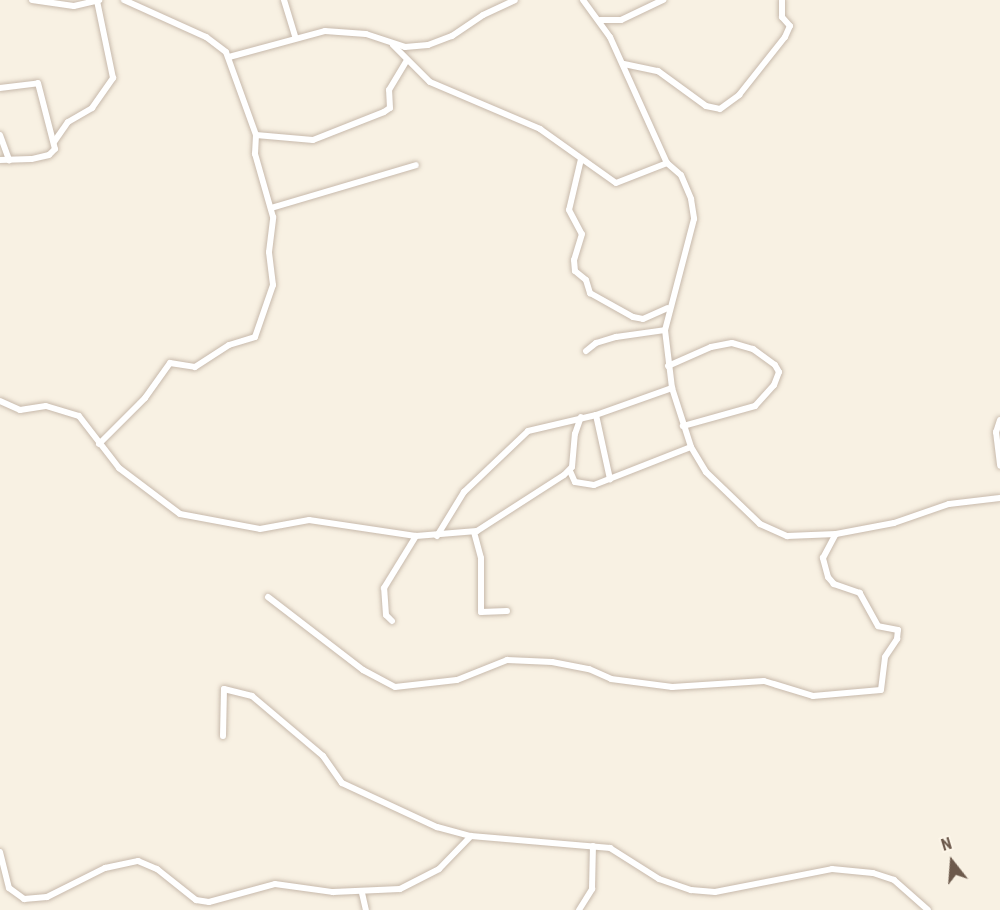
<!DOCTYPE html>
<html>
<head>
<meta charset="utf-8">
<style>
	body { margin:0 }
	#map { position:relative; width:1000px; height:910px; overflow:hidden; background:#f8f1e3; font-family:"Roboto Condensed",sans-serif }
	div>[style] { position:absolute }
	.roads { filter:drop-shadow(0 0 2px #c7b9ab) drop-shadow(0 0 2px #c7b9ab) }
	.minor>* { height:6px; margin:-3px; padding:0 3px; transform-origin:3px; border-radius:3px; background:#fff }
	span { translate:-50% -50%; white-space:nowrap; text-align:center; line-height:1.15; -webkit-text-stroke:4.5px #fcf5e8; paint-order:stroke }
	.north { position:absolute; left:922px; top:832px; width:60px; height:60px; -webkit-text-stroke:4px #fcf5e8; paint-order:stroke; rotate:343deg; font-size:16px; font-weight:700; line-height:24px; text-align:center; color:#6d5a4c }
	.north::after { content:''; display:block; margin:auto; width:21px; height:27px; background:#6d5a4c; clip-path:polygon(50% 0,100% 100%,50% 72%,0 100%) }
</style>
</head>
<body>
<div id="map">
	<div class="roads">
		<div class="minor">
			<div style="left:32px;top:0;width:42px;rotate:8.1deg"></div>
			<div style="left:74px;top:6px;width:26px;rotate:-13deg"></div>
			<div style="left:284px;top:0;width:38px;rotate:73deg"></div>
			<div style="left:583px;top:0;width:46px;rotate:53.9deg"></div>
			<div style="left:610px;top:37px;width:138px;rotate:65.7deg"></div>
			<div style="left:667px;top:163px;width:18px;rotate:41deg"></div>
			<div style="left:681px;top:175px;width:26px;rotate:67deg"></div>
			<div style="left:691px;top:199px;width:20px;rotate:81deg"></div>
			<div style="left:694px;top:219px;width:115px;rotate:104.6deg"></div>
			<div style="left:665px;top:330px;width:58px;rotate:83.1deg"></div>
			<div style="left:672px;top:388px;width:62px;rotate:72.1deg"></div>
			<div style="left:691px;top:447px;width:29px;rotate:59deg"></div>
			<div style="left:706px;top:472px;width:75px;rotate:43.9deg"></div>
			<div style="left:760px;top:524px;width:30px;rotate:24deg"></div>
			<div style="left:787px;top:536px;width:49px;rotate:-2.3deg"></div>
			<div style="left:836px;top:534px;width:59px;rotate:-10.7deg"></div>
			<div style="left:894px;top:523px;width:58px;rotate:-19.1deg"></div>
			<div style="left:949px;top:504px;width:51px;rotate:-6.7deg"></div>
			<div style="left:600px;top:20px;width:21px"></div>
			<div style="left:621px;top:20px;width:47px;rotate:-25.5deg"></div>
			<div style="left:393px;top:45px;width:52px;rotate:45deg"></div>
			<div style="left:430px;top:82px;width:120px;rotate:23.1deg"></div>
			<div style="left:540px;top:129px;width:93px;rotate:35.4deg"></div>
			<div style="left:616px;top:183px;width:55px;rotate:-21.4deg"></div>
			<div style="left:229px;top:57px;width:99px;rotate:-15.2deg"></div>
			<div style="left:325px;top:31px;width:41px;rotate:4.2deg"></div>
			<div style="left:366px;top:34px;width:41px;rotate:18.4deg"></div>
			<div style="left:405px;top:47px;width:23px;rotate:-5deg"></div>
			<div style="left:428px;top:45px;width:26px;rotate:-21deg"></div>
			<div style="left:452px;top:36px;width:37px;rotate:-34deg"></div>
			<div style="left:483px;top:15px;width:35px;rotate:-25deg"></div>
			<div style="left:624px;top:64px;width:35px;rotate:12deg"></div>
			<div style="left:658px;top:71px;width:59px;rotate:36.1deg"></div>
			<div style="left:706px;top:106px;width:14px;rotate:12deg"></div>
			<div style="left:720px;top:109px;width:24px;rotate:-36deg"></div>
			<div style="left:739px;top:95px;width:74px;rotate:-51.6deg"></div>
			<div style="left:785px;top:37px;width:12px;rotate:-66deg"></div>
			<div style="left:790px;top:26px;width:12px;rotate:-132deg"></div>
			<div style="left:782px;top:17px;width:17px;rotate:-90deg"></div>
			<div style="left:0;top:88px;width:38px;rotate:-7deg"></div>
			<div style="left:38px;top:83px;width:68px;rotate:75.6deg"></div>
			<div style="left:55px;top:149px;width:8px;rotate:135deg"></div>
			<div style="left:49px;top:155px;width:18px;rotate:167deg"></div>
			<div style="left:31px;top:159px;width:31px;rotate:178deg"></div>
			<div style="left:0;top:135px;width:27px;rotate:70deg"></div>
			<div style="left:256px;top:135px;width:57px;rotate:5deg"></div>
			<div style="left:313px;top:140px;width:76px;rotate:-21.5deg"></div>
			<div style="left:384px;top:112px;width:7px;rotate:-34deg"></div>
			<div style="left:390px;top:108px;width:18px;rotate:-93deg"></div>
			<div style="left:389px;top:90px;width:35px;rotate:-59deg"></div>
			<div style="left:54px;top:142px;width:24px;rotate:-55deg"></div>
			<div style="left:68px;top:122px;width:28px;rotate:-30deg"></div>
			<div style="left:92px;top:108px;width:37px;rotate:-55deg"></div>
			<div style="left:113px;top:78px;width:79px;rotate:-101.7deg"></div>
			<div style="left:581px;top:159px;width:52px;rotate:103.2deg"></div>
			<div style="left:569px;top:210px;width:27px;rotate:62deg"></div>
			<div style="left:582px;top:234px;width:27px;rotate:107deg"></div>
			<div style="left:574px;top:260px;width:11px;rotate:85deg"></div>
			<div style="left:575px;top:271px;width:14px;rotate:39deg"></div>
			<div style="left:586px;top:280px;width:14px;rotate:73deg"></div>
			<div style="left:590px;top:293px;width:49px;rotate:29.2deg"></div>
			<div style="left:633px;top:317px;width:10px;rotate:11deg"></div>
			<div style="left:643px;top:319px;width:27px;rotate:-24deg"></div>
			<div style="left:271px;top:208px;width:151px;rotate:-16.5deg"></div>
			<div style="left:586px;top:351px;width:13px;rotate:-39deg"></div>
			<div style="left:596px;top:343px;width:21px;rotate:-17deg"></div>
			<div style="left:616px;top:337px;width:49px;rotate:-8.1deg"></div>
			<div style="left:668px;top:366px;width:47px;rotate:-23.8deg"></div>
			<div style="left:711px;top:347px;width:21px;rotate:-11deg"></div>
			<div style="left:732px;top:343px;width:22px;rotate:16deg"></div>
			<div style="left:753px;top:349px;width:27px;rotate:36deg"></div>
			<div style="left:775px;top:365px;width:8px;rotate:60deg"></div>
			<div style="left:779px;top:372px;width:14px;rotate:111deg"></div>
			<div style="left:774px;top:385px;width:28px;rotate:132deg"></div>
			<div style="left:755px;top:406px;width:75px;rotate:164.5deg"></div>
			<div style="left:0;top:401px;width:22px;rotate:24deg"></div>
			<div style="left:20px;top:410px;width:26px;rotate:-9deg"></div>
			<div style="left:46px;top:406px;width:34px;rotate:17deg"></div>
			<div style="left:79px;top:416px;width:66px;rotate:52.4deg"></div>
			<div style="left:119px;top:468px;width:76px;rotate:37deg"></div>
			<div style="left:180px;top:514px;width:81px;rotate:10.6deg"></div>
			<div style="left:260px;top:529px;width:50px;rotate:-10.4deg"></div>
			<div style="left:309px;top:520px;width:108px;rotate:8.5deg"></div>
			<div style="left:416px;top:536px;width:61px;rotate:-4.7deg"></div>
			<div style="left:477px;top:531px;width:103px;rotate:-32.8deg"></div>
			<div style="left:564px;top:475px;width:11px;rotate:-45deg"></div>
			<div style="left:572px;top:467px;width:33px;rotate:-85deg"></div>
			<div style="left:575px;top:434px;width:18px;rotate:-71deg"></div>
			<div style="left:596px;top:415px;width:66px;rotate:77.7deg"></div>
			<div style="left:1000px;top:420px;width:13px;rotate:108deg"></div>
			<div style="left:996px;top:432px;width:34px;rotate:83deg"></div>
			<div style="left:99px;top:444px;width:65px;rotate:-45deg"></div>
			<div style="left:145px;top:398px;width:43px;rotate:-54.5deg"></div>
			<div style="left:170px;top:363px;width:25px;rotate:9deg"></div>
			<div style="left:195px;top:367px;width:40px;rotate:-32.9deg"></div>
			<div style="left:229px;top:345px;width:27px;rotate:-17deg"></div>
			<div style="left:255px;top:337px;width:55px;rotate:-70.9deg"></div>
			<div style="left:273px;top:285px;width:33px;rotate:-97deg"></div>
			<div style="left:269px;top:252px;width:35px;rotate:-83deg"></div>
			<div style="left:273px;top:217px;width:66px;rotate:-105.9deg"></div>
			<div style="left:255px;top:154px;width:19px;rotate:-87deg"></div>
			<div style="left:256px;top:135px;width:88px;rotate:-109.9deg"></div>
			<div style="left:226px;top:52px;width:25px;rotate:-143deg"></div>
			<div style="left:206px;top:37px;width:90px;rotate:-155.7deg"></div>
			<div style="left:570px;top:471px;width:12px;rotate:66deg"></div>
			<div style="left:575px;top:482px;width:19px;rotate:9deg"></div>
			<div style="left:594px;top:485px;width:104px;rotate:-21.4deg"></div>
			<div style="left:474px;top:532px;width:27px;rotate:75deg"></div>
			<div style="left:481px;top:558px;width:54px;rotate:90deg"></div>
			<div style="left:481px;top:612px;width:26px;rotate:-2deg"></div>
			<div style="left:437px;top:536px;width:52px;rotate:-58.5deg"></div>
			<div style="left:464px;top:492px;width:88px;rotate:-43.6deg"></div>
			<div style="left:528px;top:431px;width:70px;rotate:-13.2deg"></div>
			<div style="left:596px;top:415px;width:81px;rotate:-19.6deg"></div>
			<div style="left:268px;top:597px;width:120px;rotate:37.5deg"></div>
			<div style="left:363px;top:670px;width:36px;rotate:28deg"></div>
			<div style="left:395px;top:687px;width:62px;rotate:-6.4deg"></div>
			<div style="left:457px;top:680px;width:54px;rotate:-21.8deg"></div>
			<div style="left:507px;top:660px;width:45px;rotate:2.5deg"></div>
			<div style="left:552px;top:662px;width:38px;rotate:11deg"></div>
			<div style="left:589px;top:669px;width:24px;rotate:24deg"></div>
			<div style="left:611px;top:679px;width:62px;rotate:7.5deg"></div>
			<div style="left:672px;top:687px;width:92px;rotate:-3.7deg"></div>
			<div style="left:764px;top:681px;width:51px;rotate:17deg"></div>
			<div style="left:813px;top:696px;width:68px;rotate:-5deg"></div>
			<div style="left:881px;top:690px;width:33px;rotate:-83deg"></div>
			<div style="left:885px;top:657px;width:22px;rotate:-56deg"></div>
			<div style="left:897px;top:639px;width:9px;rotate:-84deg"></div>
			<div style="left:898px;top:630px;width:20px;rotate:-169deg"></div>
			<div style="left:878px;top:626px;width:38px;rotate:-119deg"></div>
			<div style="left:860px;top:593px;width:28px;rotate:-161deg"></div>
			<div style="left:834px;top:584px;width:9px;rotate:-131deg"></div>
			<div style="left:828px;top:577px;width:20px;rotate:-105deg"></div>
			<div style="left:823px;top:558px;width:27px;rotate:-62deg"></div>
			<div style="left:392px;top:621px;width:8px;rotate:-135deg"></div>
			<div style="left:386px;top:615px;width:27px;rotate:-94deg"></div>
			<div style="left:384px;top:588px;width:61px;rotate:-58.4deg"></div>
			<div style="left:223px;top:736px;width:47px;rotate:-88.8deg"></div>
			<div style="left:224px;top:689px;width:29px;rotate:14deg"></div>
			<div style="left:252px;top:696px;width:93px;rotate:40.2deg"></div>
			<div style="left:323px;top:756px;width:33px;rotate:55deg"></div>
			<div style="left:342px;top:783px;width:105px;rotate:24.9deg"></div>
			<div style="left:437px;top:827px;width:35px;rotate:15deg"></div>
			<div style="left:471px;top:836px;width:140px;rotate:4.9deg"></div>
			<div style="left:610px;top:848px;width:58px;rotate:32.3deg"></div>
			<div style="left:659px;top:879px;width:34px;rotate:19deg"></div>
			<div style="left:691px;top:890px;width:24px;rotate:5deg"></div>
			<div style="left:715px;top:892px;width:119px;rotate:-11.1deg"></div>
			<div style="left:832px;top:869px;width:41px;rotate:5.6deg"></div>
			<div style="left:873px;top:873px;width:22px;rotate:18deg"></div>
			<div style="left:894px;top:880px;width:45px;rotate:41.4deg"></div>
			<div style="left:0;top:852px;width:37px;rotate:76deg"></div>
			<div style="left:9px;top:888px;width:19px;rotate:36deg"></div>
			<div style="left:24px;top:899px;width:23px;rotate:-5deg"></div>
			<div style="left:47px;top:897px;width:65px;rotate:-26.6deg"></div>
			<div style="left:105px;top:868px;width:34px;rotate:-12deg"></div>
			<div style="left:138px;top:861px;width:21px;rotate:23deg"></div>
			<div style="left:157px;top:869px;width:50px;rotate:38.5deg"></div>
			<div style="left:196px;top:900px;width:13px;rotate:9deg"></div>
			<div style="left:209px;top:902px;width:68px;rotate:-15.3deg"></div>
			<div style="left:275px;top:884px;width:59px;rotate:7.9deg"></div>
			<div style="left:333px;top:892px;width:67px;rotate:-2.6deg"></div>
			<div style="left:400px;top:889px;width:44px;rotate:-27.1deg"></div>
			<div style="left:439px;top:869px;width:46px;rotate:-45.9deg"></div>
			<div style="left:362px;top:893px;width:17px;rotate:77deg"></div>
			<div style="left:579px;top:910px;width:25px;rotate:-58deg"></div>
			<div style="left:592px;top:889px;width:43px;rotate:-88.7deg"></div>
		</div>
	</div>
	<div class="north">N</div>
</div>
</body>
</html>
